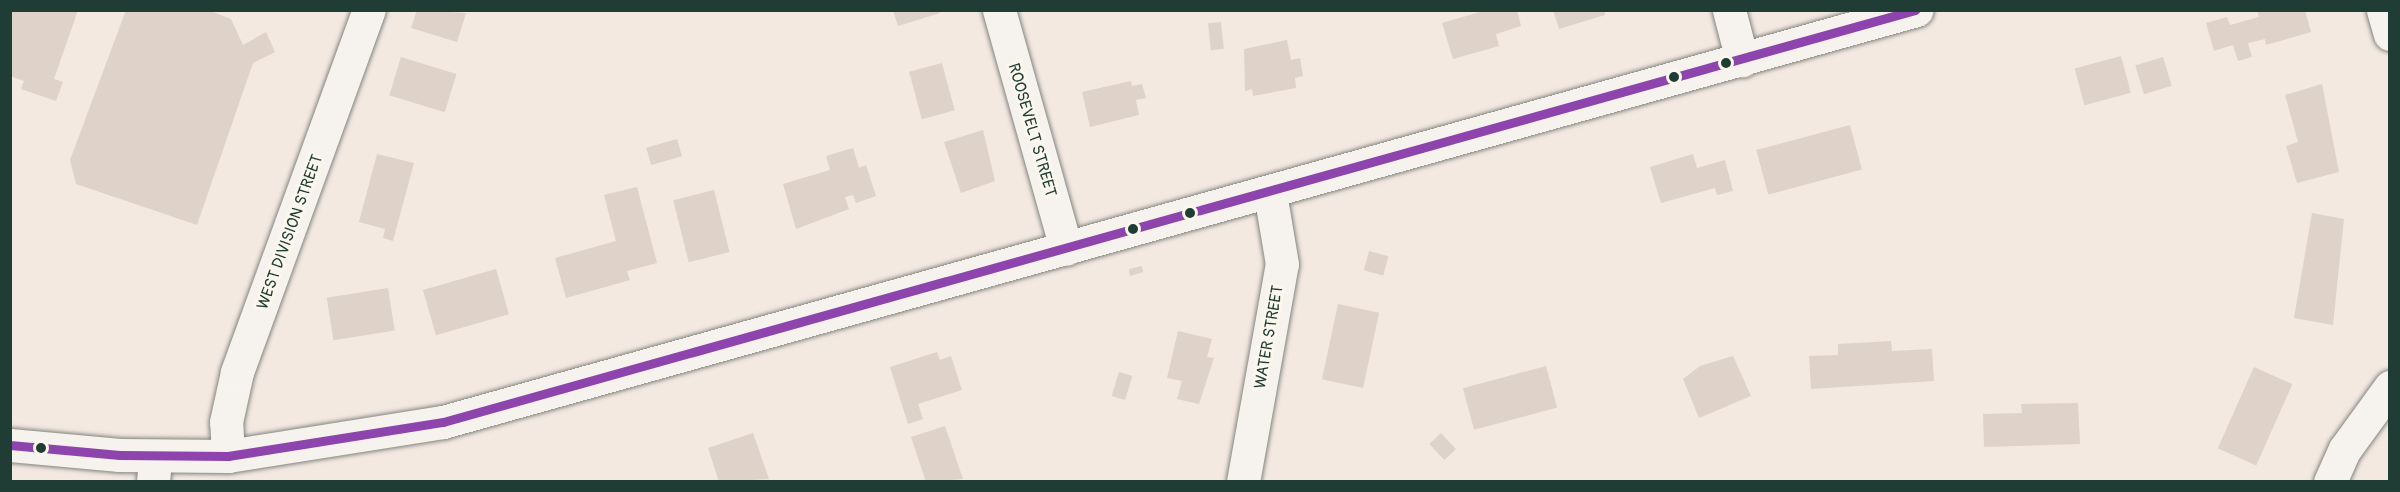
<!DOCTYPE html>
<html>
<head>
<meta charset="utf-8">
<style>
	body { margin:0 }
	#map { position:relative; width:2400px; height:492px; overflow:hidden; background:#f3e9e1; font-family:Pangolin,sans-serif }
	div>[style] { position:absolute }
	.building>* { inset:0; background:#ded2c9; transform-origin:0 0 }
	.roads { filter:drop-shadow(0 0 2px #848580) drop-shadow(0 0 2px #848580) }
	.minor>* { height:33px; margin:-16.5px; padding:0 16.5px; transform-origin:16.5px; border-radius:16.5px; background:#f6f3ef }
	.major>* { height:33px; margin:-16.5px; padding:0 16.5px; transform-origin:16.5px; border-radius:16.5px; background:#f6f3ef }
	.bus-1>* { height:9px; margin:-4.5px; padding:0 4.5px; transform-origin:4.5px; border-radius:4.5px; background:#8e44ad }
	.dots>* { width:16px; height:16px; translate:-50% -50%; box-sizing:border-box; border:3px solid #fbf7ec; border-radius:50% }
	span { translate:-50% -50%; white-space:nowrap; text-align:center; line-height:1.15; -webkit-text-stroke:6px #fbf7ec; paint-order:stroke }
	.street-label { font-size:16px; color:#1f3d34 }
	.frame { position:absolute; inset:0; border:12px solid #1f3d34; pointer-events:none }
</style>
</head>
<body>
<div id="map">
	<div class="building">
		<div style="clip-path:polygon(10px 10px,78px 10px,54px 79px,63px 82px,56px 101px,21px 89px,24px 81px,10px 76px)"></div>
		<div style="clip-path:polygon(126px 10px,208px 10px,231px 19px,243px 45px,266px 32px,275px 52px,253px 63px,197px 225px,76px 184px,70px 160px)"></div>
		<div style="clip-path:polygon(417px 10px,466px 13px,457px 42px,411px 28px)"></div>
		<div style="clip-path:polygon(893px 10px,939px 10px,940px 13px,898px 26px)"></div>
		<div style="clip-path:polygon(1487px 10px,1517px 10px,1521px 26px,1496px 34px,1499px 46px,1453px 59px,1442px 23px)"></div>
		<div style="clip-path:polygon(1553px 10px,1604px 10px,1605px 15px,1559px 29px)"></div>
		<div style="clip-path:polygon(2257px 10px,2305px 10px,2311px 32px,2266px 45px,2265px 39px,2248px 43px,2252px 57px,2238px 61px,2233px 45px,2214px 51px,2206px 23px,2227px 17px,2230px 25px,2259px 17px)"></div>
		<div style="left:1221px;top:22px;width:27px;height:13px;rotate:84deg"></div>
		<div style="clip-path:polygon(1287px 40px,1291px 60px,1300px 58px,1303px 76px,1295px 78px,1296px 88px,1253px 96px,1252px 89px,1245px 91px,1244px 49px)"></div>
		<div style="left:2121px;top:56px;width:38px;height:48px;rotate:75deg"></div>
		<div style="left:401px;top:57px;width:58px;height:40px;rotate:17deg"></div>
		<div style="left:2163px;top:57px;width:30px;height:29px;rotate:73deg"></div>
		<div style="left:942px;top:63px;width:49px;height:34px;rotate:75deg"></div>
		<div style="clip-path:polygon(1131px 81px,1132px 86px,1142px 84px,1146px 98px,1136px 100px,1139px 115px,1090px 127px,1082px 92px)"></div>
		<div style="clip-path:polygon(2322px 84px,2339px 172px,2297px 183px,2286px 146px,2298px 142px,2285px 95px)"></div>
		<div style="left:1850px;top:125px;width:46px;height:97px;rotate:75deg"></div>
		<div style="clip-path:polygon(983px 130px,995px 181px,961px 193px,944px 142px)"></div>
		<div style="left:677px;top:139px;width:18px;height:32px;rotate:74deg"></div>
		<div style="clip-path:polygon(853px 148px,859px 168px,866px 165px,876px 196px,856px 203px,853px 195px,845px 197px,849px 209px,796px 229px,783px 184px,830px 170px,826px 156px)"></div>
		<div style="clip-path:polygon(377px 154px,414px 163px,393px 241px,383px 238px,385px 229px,359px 222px)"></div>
		<div style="clip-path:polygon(1693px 154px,1697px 168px,1725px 160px,1733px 191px,1717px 195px,1715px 188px,1661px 203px,1650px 167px)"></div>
		<div style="clip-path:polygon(637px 187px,657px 263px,627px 271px,630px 280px,566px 298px,555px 258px,616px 241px,604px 195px)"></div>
		<div style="left:714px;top:190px;width:64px;height:42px;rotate:76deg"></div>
		<div style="clip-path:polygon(2312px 213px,2344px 219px,2333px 325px,2294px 318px)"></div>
		<div style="left:1369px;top:251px;width:20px;height:20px;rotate:15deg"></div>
		<div style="clip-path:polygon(1142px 266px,1143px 272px,1130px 276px,1129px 269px)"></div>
		<div style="left:496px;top:269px;width:47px;height:76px;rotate:74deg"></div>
		<div style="left:388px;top:288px;width:43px;height:62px;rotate:81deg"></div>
		<div style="left:1338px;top:304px;width:42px;height:77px;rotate:12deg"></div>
		<div style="clip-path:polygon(1178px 331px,1212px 339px,1207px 357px,1214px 358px,1199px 404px,1177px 399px,1182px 381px,1167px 378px)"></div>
		<div style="clip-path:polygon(1891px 341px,1892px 351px,1932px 349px,1934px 381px,1811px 389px,1809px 356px,1838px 355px,1838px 344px)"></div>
		<div style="clip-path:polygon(937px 352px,940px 360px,951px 356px,962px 390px,918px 404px,923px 419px,908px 424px,890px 367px)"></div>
		<div style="clip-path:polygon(1733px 356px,1751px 396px,1699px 418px,1683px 379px,1700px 366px)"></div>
		<div style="left:1546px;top:366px;width:43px;height:86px;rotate:75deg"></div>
		<div style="left:2254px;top:367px;width:42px;height:89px;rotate:24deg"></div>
		<div style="left:1119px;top:372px;width:14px;height:25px;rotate:17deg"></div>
		<div style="clip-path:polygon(2078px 403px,2080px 444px,1984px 447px,1983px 414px,2022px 413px,2021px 404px)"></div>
		<div style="clip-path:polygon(945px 426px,963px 479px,926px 482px,911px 437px)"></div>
		<div style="clip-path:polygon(753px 433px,769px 479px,719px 482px,708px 448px)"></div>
		<div style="left:1441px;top:433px;width:22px;height:16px;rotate:47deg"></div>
	</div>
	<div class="roads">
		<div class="minor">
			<div style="left:999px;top:10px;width:248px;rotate:74.3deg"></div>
			<div style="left:1729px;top:10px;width:52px;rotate:75.4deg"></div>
			<div style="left:2383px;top:10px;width:25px;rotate:74deg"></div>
			<div style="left:228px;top:456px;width:34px;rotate:-93deg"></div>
			<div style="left:226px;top:422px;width:51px;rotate:-77.6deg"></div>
			<div style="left:237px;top:372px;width:385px;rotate:-70deg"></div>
			<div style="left:153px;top:482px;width:25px;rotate:-85deg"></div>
			<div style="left:1243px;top:482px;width:221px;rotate:-79.9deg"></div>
			<div style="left:1282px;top:264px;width:72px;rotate:-99.6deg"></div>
			<div style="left:2330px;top:482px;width:36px;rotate:-66deg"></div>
			<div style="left:2345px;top:449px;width:77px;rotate:-54deg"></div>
		</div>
		<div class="major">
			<div style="left:10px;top:445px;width:110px;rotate:5.2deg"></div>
			<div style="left:120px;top:455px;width:108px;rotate:0.5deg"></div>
			<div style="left:228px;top:456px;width:218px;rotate:-9deg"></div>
			<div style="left:443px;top:422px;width:1530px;rotate:-15.62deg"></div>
		</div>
	</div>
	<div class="bus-1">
		<div style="left:10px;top:445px;width:110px;rotate:5.2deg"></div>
		<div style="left:120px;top:455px;width:108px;rotate:0.5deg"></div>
		<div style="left:228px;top:456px;width:218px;rotate:-9deg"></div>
		<div style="left:443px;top:422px;width:1529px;rotate:-15.64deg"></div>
	</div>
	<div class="dots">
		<div style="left:1726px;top:63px;background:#1f3d34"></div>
		<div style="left:1674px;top:77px;background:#1f3d34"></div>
		<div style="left:1190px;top:213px;background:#1f3d34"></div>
		<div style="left:1133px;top:229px;background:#1f3d34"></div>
		<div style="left:41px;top:448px;background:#1f3d34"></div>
	</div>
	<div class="street-label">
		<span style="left:1032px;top:130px;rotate:74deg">ROOSEVELT STREET</span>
		<span style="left:290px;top:232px;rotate:-70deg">WEST DIVISION STREET</span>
		<span style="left:1269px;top:337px;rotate:-80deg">WATER STREET</span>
	</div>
	<div class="frame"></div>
</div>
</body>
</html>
